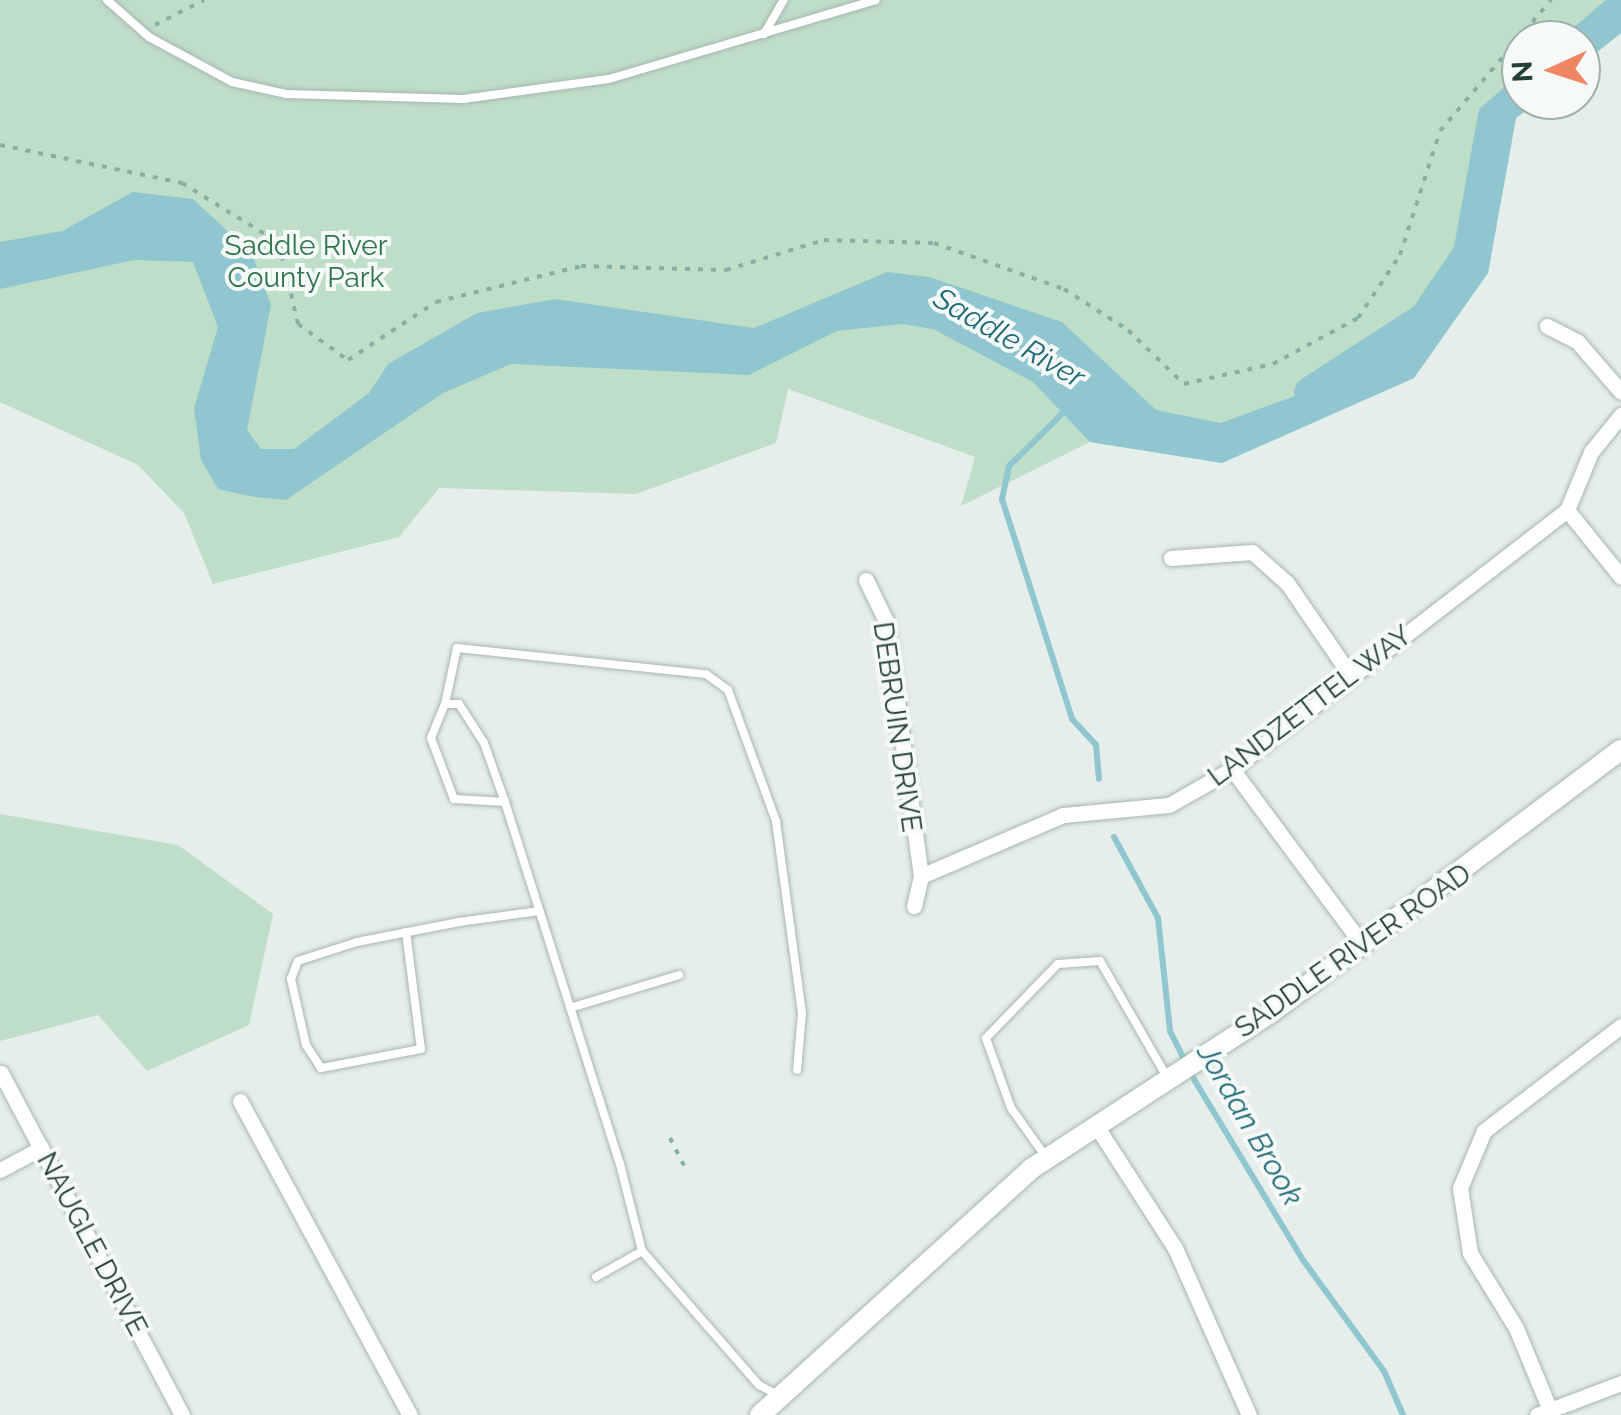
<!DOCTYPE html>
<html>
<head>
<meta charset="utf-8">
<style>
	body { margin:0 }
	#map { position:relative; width:1621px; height:1415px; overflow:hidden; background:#e5eeea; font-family:Raleway,sans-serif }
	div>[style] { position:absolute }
	.green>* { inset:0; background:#bfdec7 }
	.water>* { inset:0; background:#8fc6d0 }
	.stream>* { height:6px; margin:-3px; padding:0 3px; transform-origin:3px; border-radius:3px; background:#8fc6d0 }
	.river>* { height:35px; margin:-17.5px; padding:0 17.5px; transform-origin:17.5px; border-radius:17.5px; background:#8fc6d0 }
	.path>* { height:4px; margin-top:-2px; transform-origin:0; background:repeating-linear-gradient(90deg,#86b0a3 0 5px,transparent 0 13px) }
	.roads { filter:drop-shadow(0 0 2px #a7b6b1) drop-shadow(0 0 2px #a7b6b1) }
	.service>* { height:8px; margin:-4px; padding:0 4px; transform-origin:4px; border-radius:4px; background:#fff }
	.minor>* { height:15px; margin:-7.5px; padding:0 7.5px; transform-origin:7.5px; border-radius:7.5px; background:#fff }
	.secondary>* { height:20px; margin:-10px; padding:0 10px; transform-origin:10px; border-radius:10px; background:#fff }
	span { translate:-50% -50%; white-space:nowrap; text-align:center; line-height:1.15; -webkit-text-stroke:8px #f5faf8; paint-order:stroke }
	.park-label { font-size:28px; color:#2f754b }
	.street-label { font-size:28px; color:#243f38 }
	.water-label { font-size:30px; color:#206a7a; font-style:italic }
	.north { position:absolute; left:1501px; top:20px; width:100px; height:100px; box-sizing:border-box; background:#f5faf8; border:2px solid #a1afab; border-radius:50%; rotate:267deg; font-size:28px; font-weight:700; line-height:40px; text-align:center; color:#243f38 }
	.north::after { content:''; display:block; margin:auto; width:35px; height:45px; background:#ee8663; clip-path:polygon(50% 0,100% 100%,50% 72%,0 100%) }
</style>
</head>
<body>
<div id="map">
	<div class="green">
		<div style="clip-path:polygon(0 0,1621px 0,1621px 33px,1581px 65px,1581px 40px,1521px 40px,1521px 100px,1539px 100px,1516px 118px,1488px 273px,1414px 378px,1222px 463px,1090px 442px,961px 506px,975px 457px,788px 389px,776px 443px,636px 494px,439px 488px,399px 537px,213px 584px,184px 513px,138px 465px,0 402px)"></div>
		<div style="clip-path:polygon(0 814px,178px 845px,273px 914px,249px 1025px,147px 1071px,98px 1015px,0 1041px)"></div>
	</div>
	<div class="water">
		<div style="clip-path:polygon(1606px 0,1621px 0,1621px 33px,1581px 65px,1581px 40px,1559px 40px)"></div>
		<div style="clip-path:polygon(1521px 73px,1521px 100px,1539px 100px,1516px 118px,1488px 273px,1414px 378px,1222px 463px,1090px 442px,1033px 382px,933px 329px,902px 324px,837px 331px,749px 375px,511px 364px,443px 393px,286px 500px,254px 497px,218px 489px,201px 460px,194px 408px,218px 327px,193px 262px,134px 260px,0 289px,0 242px,62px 231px,133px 192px,193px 199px,252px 254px,271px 305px,247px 430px,261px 449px,294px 449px,369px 393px,388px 364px,477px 313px,555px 299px,754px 328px,887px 272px,929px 277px,1062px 322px,1156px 410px,1221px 423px,1373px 367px,1454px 247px,1479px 109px)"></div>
	</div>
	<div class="stream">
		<div style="left:1068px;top:408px;width:83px;rotate:135.5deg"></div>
		<div style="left:1009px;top:466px;width:34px;rotate:102deg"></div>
		<div style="left:1002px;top:499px;width:231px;rotate:72.3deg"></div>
		<div style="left:1072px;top:719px;width:35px;rotate:47deg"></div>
		<div style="left:1096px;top:745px;width:34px;rotate:85deg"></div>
		<div style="left:1114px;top:837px;width:92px;rotate:61.5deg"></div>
		<div style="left:1158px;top:918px;width:114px;rotate:83.9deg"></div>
		<div style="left:1170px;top:1031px;width:56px;rotate:63.4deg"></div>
		<div style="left:1195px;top:1081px;width:209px;rotate:58.9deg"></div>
		<div style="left:1303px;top:1260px;width:137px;rotate:53.9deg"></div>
		<div style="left:1384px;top:1371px;width:48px;rotate:66.6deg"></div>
	</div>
	<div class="river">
		<div style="left:1311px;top:393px;width:138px;rotate:-32.9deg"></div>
	</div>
	<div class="path">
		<div style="left:155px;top:25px;width:55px;rotate:-27deg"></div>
		<div style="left:0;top:145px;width:186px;rotate:11.8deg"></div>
		<div style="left:182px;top:183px;width:114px;rotate:31.7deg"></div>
		<div style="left:279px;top:243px;width:83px;rotate:76.8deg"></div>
		<div style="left:298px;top:324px;width:62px;rotate:35.8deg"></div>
		<div style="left:348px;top:360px;width:105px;rotate:-33.4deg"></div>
		<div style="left:436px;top:302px;width:149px;rotate:-13.9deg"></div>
		<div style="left:581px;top:266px;width:145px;rotate:1.6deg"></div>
		<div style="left:726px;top:270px;width:102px;rotate:-17deg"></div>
		<div style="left:824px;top:240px;width:110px;rotate:1.6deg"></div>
		<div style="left:934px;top:243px;width:138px;rotate:19.5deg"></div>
		<div style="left:1064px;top:289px;width:76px;rotate:32.6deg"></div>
		<div style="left:1128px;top:330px;width:78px;rotate:44deg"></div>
		<div style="left:1184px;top:384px;width:91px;rotate:-12.7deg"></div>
		<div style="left:1273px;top:364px;width:97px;rotate:-28.4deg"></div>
		<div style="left:1358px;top:318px;width:76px;rotate:-56.3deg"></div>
		<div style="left:1400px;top:255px;width:130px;rotate:-72.1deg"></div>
		<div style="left:1440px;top:131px;width:172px;rotate:-49.7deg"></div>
		<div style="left:670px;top:1138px;width:37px;rotate:63deg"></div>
	</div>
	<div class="roads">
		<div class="service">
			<div style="left:107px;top:0;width:56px;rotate:41.4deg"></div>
			<div style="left:149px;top:37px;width:94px;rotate:28.5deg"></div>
			<div style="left:232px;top:82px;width:55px;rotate:12.5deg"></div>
			<div style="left:286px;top:94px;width:177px;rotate:1.6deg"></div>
			<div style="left:463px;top:99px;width:147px;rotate:-7.8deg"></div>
			<div style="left:609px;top:79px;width:278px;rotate:-16.5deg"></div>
			<div style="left:764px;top:34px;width:39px;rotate:-60deg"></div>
			<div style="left:445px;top:704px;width:57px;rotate:-77.9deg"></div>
			<div style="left:457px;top:648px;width:250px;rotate:6deg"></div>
			<div style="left:706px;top:674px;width:27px;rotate:36deg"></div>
			<div style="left:728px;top:690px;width:140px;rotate:69.9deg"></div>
			<div style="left:776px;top:821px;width:194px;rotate:82.3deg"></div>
			<div style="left:802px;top:1013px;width:57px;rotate:95deg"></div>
			<div style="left:505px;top:802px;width:51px;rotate:-176.6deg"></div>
			<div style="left:454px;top:799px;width:65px;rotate:-110.7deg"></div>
			<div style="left:431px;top:738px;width:37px;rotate:-68deg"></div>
			<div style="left:445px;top:704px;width:14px"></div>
			<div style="left:459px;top:704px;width:46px;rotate:57.3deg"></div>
			<div style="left:484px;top:743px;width:63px;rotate:70.4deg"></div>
			<div style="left:505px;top:802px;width:380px;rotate:72.4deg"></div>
			<div style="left:620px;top:1164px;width:90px;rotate:75.8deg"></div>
			<div style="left:642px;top:1251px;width:178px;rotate:48.9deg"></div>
			<div style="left:759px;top:1385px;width:24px;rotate:28deg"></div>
			<div style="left:406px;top:932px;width:118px;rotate:82.7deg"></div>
			<div style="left:421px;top:1049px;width:102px;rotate:169.2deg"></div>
			<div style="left:321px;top:1068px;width:27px;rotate:-123deg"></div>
			<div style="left:306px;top:1045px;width:68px;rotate:-102.8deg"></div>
			<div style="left:291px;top:979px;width:19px;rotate:-69deg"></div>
			<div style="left:298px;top:961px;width:62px;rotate:-17.9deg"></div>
			<div style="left:357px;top:942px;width:104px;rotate:-11.1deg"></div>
			<div style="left:459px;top:922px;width:81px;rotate:-7.8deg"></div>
			<div style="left:570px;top:1008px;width:114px;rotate:-16.8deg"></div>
			<div style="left:1046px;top:1157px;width:60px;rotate:-125.5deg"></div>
			<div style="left:1011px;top:1108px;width:74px;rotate:-109.7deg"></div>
			<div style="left:986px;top:1038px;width:103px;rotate:-45.8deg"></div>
			<div style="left:1058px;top:964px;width:42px;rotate:-4.1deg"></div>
			<div style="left:1100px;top:961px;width:134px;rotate:60deg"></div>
			<div style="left:596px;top:1277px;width:53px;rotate:-29.5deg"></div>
		</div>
		<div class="minor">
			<div style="left:1547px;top:326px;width:34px;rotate:27deg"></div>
			<div style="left:1577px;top:341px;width:67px;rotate:49.2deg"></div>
			<div style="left:1567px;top:510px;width:86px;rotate:51.1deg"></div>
			<div style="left:1171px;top:558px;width:81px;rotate:-4.2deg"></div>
			<div style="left:1252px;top:552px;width:47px;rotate:41.5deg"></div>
			<div style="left:1287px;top:583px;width:113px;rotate:55.5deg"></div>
			<div style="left:866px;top:580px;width:46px;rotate:64deg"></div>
			<div style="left:886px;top:621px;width:257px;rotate:82.2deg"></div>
			<div style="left:921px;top:876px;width:31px;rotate:103deg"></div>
			<div style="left:1232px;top:769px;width:217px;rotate:53.4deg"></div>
			<div style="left:921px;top:876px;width:155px;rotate:-23.2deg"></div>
			<div style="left:1063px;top:815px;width:106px;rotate:-5.4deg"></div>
			<div style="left:1169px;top:805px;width:73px;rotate:-29.7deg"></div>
			<div style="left:1232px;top:769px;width:423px;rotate:-37.7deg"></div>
			<div style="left:1567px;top:510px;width:63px;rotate:-67.5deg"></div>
			<div style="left:1591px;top:452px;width:48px;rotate:-51deg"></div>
			<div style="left:1px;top:1073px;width:387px;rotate:62.1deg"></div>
			<div style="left:240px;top:1101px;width:357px;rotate:61.6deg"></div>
			<div style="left:1095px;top:1124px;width:148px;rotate:57.2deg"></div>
			<div style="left:1175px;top:1248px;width:183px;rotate:66.1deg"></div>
			<div style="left:0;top:1170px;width:47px;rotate:-28.2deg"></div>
			<div style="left:1537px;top:1415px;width:90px;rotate:-20.9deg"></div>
			<div style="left:1552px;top:1415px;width:94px;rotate:-112.5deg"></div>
			<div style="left:1516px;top:1328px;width:88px;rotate:-121.5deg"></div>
			<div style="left:1470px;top:1253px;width:66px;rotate:-98.7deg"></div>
			<div style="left:1460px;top:1188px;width:62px;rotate:-67.2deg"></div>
			<div style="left:1484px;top:1131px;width:173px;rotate:-37.5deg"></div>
		</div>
		<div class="secondary">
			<div style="left:760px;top:1415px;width:366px;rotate:-42.2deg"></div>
			<div style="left:1031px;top:1169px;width:284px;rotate:-33.1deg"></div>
			<div style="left:1269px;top:1014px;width:440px;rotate:-36.9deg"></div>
		</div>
	</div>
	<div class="park-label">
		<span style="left:306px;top:262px">Saddle River<br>County Park</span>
	</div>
	<div class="street-label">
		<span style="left:1310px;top:706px;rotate:-37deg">LANDZETTEL WAY</span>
		<span style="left:897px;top:727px;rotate:82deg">DEBRUIN DRIVE</span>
		<span style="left:1353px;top:951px;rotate:-35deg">SADDLE RIVER ROAD</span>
		<span style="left:92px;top:1244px;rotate:62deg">NAUGLE DRIVE</span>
	</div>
	<div class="water-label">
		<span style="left:1009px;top:338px;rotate:30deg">Saddle River</span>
		<span style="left:1250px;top:1125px;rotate:60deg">Jordan Brook</span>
	</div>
	<div class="north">N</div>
</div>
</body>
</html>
